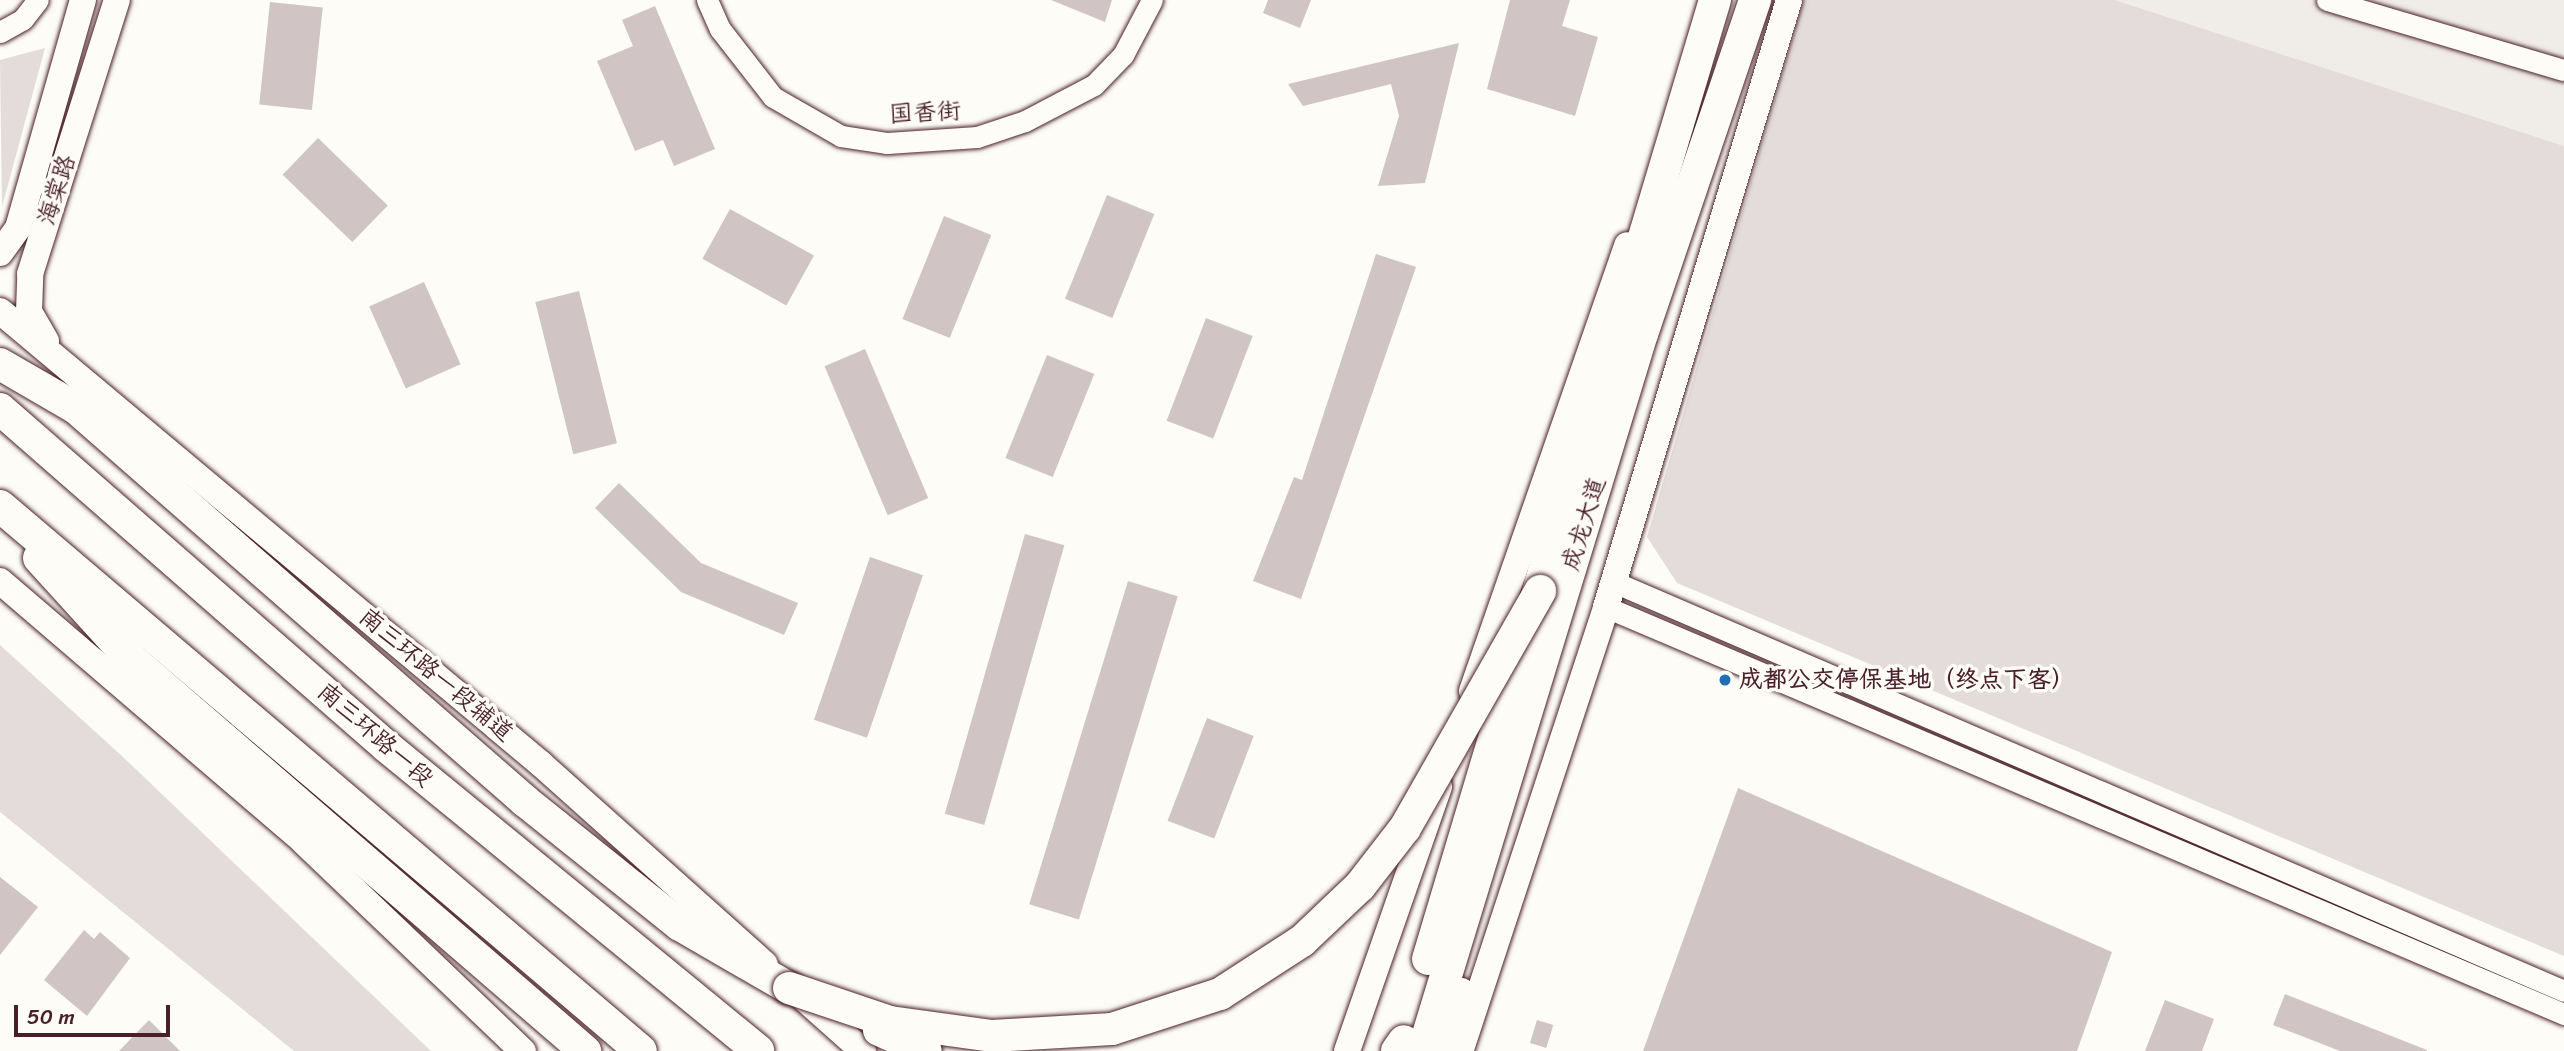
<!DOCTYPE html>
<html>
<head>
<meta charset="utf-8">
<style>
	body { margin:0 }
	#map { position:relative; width:2564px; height:1051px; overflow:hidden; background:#fdfcf7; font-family:Sriracha,"LXGW WenKai TC",sans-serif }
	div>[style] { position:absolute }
	.built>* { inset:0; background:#f0ece8 }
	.green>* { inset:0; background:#e3dcda }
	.building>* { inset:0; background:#d0c5c4; transform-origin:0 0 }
	.roads { filter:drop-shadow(0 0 2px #4a1f2b) drop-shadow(0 0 2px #4a1f2b) }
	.minor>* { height:21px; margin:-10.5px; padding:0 10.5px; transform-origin:10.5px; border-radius:10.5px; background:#fdfcf7 }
	.major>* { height:26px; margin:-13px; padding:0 13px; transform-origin:13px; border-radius:13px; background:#fdfcf7 }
	.highway>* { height:32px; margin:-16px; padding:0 16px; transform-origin:16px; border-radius:16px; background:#fdfcf7 }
	.bridges { filter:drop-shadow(0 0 2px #4a1f2b) drop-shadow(0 0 2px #4a1f2b) }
	.highway-bridge>* { height:32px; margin:-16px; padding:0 16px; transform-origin:16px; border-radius:16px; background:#fdfcf7 }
	.dots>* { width:19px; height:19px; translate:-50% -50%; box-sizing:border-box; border:4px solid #fdfcf7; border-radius:50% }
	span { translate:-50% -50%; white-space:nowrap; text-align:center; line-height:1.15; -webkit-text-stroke:7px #fdfcf7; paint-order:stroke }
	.street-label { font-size:24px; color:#4a1f2b }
	.poi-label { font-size:24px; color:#4a1f2b; font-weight:700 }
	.left { translate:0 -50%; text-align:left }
	.scale { position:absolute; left:14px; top:1005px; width:156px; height:32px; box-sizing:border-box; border:4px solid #4a1f2b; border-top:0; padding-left:9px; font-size:21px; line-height:24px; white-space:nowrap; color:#4a1f2b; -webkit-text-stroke:5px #fdfcf7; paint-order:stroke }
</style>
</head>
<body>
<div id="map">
	<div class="built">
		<div style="clip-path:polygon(2115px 0,2564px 0,2564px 146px)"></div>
	</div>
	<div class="green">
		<div style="clip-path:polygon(1804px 0,2115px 0,2564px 146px,2564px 956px,1677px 583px,1647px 537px)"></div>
		<div style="clip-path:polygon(45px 48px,2px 207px,0 60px)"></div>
		<div style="clip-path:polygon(0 645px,123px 757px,431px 1051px,294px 1051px,0 812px)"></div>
	</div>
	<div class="building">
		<div style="clip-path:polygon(1051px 0,1112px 0,1105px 22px)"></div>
		<div style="clip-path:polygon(1268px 0,1311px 0,1300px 28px,1263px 13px)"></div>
		<div style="clip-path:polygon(1510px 0,1570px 0,1562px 26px,1598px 37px,1575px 116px,1487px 89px)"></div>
		<div style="left:270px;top:2px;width:53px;height:103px;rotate:6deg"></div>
		<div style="clip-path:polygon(655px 6px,715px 149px,674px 166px,663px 140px,635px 151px,597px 61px,633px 46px,622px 20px)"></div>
		<div style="clip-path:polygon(1459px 43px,1425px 183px,1378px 186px,1399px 116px,1391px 84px,1303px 106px,1288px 84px)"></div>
		<div style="left:318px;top:138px;width:97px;height:51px;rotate:44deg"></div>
		<div style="left:1107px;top:195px;width:51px;height:112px;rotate:22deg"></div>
		<div style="left:730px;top:209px;width:96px;height:57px;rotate:29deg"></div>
		<div style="left:944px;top:216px;width:51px;height:111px;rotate:22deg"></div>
		<div style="clip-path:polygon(1376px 254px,1416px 267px,1301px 599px,1253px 581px,1294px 477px,1302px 480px)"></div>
		<div style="left:424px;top:282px;width:90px;height:60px;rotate:66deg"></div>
		<div style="left:579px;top:291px;width:157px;height:45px;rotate:76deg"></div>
		<div style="left:1206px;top:318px;width:50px;height:110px;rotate:21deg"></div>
		<div style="left:865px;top:349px;width:162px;height:44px;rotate:67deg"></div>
		<div style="left:1047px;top:355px;width:51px;height:111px;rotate:22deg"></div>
		<div style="clip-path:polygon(619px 483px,701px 563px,798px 603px,784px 635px,681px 592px,595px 508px)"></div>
		<div style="left:1025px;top:534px;width:41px;height:291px;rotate:16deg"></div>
		<div style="left:870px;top:557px;width:56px;height:172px;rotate:19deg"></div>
		<div style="left:1128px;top:581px;width:52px;height:338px;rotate:17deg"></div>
		<div style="left:1207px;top:718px;width:50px;height:110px;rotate:21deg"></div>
		<div style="clip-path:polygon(1738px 788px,2112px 952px,2077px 1051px,1643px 1051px)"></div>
		<div style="clip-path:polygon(0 877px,38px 907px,0 955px)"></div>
		<div style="clip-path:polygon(84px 930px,94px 939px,100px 932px,130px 958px,87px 1016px,44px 980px)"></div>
		<div style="clip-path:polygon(2285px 994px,2427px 1050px,2427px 1051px,2340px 1051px,2273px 1025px)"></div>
		<div style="clip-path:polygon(2165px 1000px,2214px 1019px,2202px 1051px,2145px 1051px)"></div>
		<div style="clip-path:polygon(149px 1020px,180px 1051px,119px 1051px)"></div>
		<div style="left:1537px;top:1020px;width:17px;height:24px;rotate:17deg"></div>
	</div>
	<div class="roads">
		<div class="minor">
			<div style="left:707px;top:0;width:32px;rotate:66deg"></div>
			<div style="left:720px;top:29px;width:86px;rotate:52.1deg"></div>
			<div style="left:773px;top:97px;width:78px;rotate:29.8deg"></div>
			<div style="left:841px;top:136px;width:47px;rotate:8.7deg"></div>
			<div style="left:887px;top:143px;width:90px;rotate:-3.8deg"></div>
			<div style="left:977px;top:137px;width:51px;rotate:-18.4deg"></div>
			<div style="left:1025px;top:121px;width:78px;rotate:-27.6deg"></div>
			<div style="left:1094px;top:85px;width:42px;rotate:-46deg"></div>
			<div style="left:1123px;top:55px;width:62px;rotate:-62.2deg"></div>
			<div style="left:2327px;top:0;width:247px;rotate:16.5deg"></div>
			<div style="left:0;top:32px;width:26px;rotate:-29deg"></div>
			<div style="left:23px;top:19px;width:24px;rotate:-52deg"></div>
			<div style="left:1614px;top:582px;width:1034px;rotate:23.29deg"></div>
			<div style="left:1606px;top:607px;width:1041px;rotate:23.02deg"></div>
		</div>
		<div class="major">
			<div style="left:0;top:253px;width:31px;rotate:-54deg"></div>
			<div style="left:18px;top:228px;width:237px;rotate:-74.1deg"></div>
			<div style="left:0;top:311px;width:706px;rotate:39.94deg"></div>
			<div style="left:541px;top:764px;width:300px;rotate:41.8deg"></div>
			<div style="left:46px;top:341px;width:34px;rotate:-120deg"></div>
			<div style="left:29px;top:312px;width:38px;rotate:-88deg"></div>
			<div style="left:30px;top:274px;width:287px;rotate:-72.4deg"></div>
			<div style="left:0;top:581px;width:401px;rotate:40.6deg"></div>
			<div style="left:304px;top:842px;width:303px;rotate:43.7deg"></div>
			<div style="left:1472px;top:691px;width:472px;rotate:-70.8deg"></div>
			<div style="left:799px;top:994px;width:86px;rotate:41.7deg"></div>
			<div style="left:1461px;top:1049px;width:465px;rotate:-71.8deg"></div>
			<div style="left:1606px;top:607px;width:634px;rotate:-73.22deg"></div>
			<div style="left:1347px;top:1051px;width:280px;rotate:-70.8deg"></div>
		</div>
		<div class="highway">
			<div style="left:0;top:364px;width:88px;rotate:30.1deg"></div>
			<div style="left:76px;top:408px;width:597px;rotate:41.19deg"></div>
			<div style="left:525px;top:801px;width:198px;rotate:38.7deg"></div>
			<div style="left:680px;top:925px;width:126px;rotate:30deg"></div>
			<div style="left:0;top:409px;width:512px;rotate:41.12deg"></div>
			<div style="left:386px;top:746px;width:481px;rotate:39.3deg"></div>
			<div style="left:0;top:506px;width:841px;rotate:40.37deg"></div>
			<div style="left:39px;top:558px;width:134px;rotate:47.7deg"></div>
			<div style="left:129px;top:657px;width:603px;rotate:40.83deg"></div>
			<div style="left:1428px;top:959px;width:1001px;rotate:-73.34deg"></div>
			<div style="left:1397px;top:1051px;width:12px;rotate:-55deg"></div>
			<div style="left:1423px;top:1051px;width:750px;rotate:-73.02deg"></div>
			<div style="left:1642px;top:334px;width:353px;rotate:-71.3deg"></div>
			<div style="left:1450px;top:1051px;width:58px;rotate:-80deg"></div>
		</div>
	</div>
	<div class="bridges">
		<div class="highway-bridge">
			<div style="left:789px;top:988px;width:107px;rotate:18.6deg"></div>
			<div style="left:890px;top:1022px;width:103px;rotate:7.8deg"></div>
			<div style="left:992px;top:1036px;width:120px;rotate:-3.3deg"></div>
			<div style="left:1112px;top:1029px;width:114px;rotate:-18deg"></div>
			<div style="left:1220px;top:994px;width:98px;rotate:-32.9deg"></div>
			<div style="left:1302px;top:941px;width:80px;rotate:-43.5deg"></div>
			<div style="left:1360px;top:886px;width:73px;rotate:-52.2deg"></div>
			<div style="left:1405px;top:828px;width:273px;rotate:-60.3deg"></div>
			<div style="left:879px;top:1030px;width:51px;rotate:24.1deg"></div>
		</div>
	</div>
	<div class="dots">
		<div style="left:1725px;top:680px;background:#1f6fb2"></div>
	</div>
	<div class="street-label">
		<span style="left:925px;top:113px;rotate:-3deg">国香街</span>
		<span style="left:57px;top:190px;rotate:-72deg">海棠路</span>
		<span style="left:1584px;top:524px;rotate:-73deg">成龙大道</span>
		<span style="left:436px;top:675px;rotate:40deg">南三环路一段辅道</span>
		<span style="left:375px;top:735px;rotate:41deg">南三环路一段</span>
	</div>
	<div class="poi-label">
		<span class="left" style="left:1739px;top:680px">成都公交停保基地（终点下客）</span>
	</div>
	<div class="scale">50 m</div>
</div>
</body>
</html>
